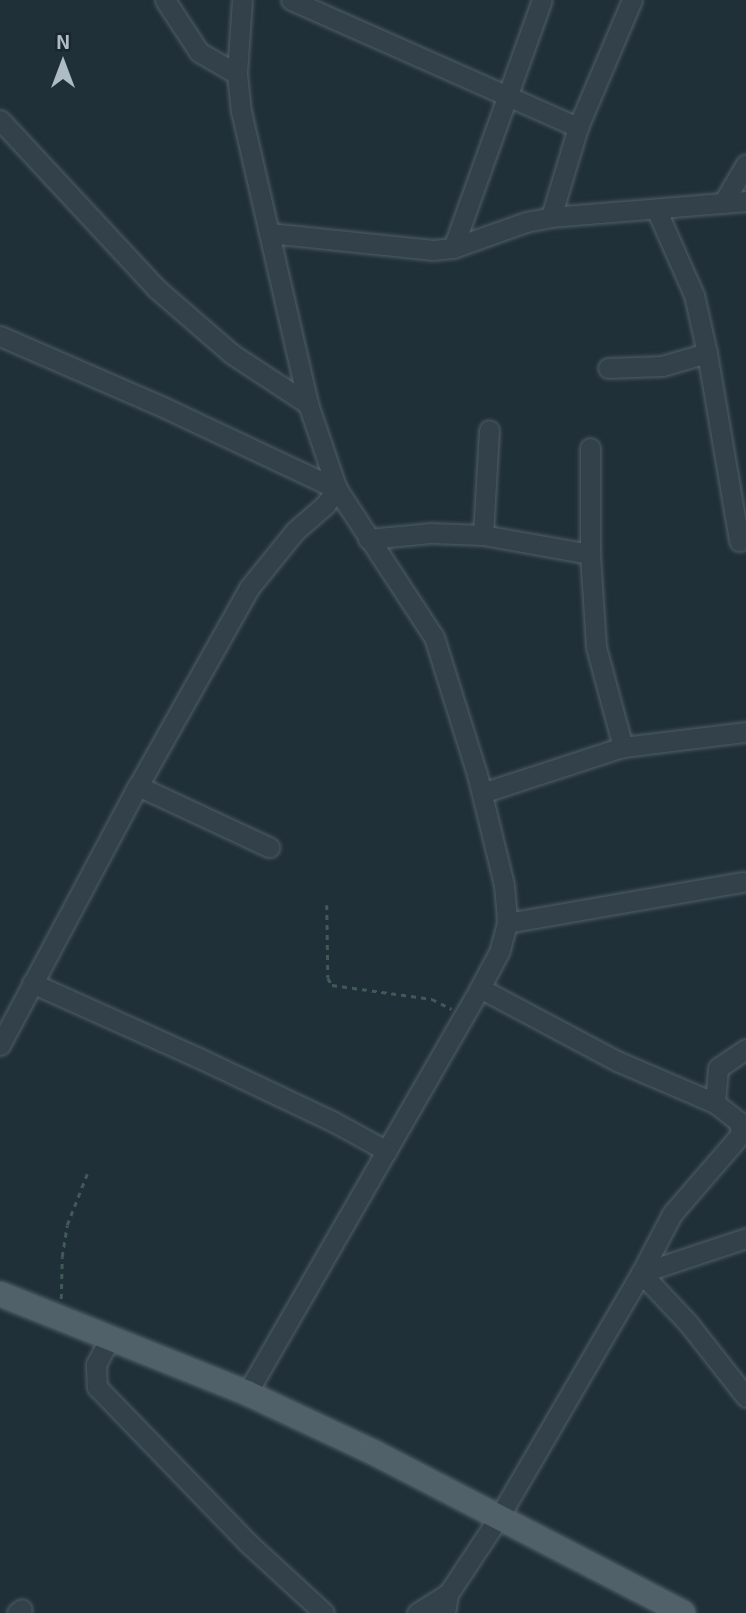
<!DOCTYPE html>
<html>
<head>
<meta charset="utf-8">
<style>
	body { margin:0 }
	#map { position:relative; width:746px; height:1613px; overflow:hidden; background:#203039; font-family:"Exo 2",sans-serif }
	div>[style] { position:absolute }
	.path>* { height:2.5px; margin-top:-1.25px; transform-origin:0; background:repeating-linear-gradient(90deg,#415957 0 5px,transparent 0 10px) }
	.roads { filter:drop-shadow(0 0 2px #515f67) drop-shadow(0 0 2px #515f67) }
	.minor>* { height:19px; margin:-9.5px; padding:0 9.5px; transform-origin:9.5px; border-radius:9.5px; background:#33414a }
	.major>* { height:24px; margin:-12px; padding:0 12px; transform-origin:12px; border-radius:12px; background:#51616a }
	span { translate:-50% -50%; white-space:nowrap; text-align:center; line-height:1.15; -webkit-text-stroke:6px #19262e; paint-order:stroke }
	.north { position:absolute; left:28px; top:28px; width:70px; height:70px; -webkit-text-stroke:5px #19262e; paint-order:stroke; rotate:0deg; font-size:19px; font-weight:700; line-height:28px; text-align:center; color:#aebcc6 }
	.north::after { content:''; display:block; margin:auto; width:24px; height:32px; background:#aebcc6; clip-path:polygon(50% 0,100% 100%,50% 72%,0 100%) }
</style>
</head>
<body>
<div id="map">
	<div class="path">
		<div style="left:327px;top:905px;width:73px;rotate:89.2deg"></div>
		<div style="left:328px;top:978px;width:8px;rotate:60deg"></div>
		<div style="left:332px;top:985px;width:101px;rotate:8deg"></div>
		<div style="left:432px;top:999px;width:22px;rotate:27deg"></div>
		<div style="left:61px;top:1299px;width:42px;rotate:-88.6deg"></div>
		<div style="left:62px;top:1257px;width:32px;rotate:-81deg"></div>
		<div style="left:67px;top:1225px;width:55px;rotate:-68.6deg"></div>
	</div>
	<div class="roads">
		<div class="minor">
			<div style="left:165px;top:0;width:62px;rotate:56.8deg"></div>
			<div style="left:199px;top:52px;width:44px;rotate:30.1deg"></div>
			<div style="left:242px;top:0;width:74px;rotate:93.9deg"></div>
			<div style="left:237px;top:74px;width:37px;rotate:84deg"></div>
			<div style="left:241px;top:111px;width:301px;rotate:77.1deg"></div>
			<div style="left:308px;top:404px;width:90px;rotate:71.2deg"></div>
			<div style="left:337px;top:489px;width:177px;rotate:56.8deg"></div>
			<div style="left:434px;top:637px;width:144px;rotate:72.6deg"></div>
			<div style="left:477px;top:774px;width:114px;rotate:76.3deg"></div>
			<div style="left:504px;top:885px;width:38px;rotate:85deg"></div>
			<div style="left:507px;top:923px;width:28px;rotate:105deg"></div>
			<div style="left:500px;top:950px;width:43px;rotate:117.8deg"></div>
			<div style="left:480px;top:988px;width:467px;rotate:119.9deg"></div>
			<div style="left:291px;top:0;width:314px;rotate:23.9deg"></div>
			<div style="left:578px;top:127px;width:94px;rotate:106.7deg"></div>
			<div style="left:0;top:120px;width:231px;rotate:47.1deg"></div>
			<div style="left:157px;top:289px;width:99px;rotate:40.9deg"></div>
			<div style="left:232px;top:354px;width:91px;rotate:33.3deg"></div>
			<div style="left:578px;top:127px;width:138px;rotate:-67deg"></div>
			<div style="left:723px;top:203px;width:45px;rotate:-59.5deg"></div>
			<div style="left:269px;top:233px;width:165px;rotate:5.9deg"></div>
			<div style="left:433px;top:250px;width:20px;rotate:-6deg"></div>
			<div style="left:453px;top:248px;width:77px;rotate:-19.6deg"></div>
			<div style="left:526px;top:222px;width:25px;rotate:-11deg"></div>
			<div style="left:551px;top:217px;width:196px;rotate:-4.7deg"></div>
			<div style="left:453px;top:248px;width:263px;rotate:-70.3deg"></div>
			<div style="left:0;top:336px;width:178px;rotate:23.5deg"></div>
			<div style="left:163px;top:407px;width:192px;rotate:25.2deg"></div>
			<div style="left:707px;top:353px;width:191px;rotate:80.3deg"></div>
			<div style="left:608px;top:368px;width:54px;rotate:-2.1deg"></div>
			<div style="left:662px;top:366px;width:47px;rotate:-16.1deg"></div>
			<div style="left:707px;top:353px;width:59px;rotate:-102.6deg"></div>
			<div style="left:694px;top:295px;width:94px;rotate:-113.8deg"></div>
			<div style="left:483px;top:535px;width:105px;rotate:-86.7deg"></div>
			<div style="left:368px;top:539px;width:63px;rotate:-5.4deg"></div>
			<div style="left:431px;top:533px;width:52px;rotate:2.2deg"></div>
			<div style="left:483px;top:535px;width:109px;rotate:10.1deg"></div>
			<div style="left:590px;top:554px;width:93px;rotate:86.3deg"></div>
			<div style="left:596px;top:647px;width:104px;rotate:74.9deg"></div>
			<div style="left:590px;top:554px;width:106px;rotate:-90deg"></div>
			<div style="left:138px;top:786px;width:145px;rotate:25deg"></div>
			<div style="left:482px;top:793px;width:148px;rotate:-18.1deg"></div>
			<div style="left:623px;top:747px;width:124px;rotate:-7deg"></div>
			<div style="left:507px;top:923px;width:240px;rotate:-9.9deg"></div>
			<div style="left:32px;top:983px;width:181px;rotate:24.2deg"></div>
			<div style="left:197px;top:1057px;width:152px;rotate:25.4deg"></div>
			<div style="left:334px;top:1122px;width:60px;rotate:28.7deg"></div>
			<div style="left:480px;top:988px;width:155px;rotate:28.1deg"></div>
			<div style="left:617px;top:1061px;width:107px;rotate:23.2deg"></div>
			<div style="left:715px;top:1103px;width:31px;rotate:38deg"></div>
			<div style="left:739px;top:1122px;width:12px;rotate:81deg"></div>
			<div style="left:741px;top:1134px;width:106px;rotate:130.8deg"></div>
			<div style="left:672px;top:1214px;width:67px;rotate:117.7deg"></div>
			<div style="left:641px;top:1273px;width:69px;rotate:46.8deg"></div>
			<div style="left:688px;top:1323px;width:94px;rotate:51.9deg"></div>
			<div style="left:0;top:1045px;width:293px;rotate:-62deg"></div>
			<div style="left:138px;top:786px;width:227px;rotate:-60.7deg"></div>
			<div style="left:249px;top:588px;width:73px;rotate:-51.1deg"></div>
			<div style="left:295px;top:531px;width:40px;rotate:-41deg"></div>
			<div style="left:325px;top:505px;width:20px;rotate:-53deg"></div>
			<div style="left:715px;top:1103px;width:35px;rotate:-85deg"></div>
			<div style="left:718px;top:1068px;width:34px;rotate:-34deg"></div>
			<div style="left:110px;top:1338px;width:30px;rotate:118deg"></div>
			<div style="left:96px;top:1364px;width:23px;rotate:88deg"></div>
			<div style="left:97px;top:1387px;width:217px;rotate:45.9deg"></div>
			<div style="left:248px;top:1543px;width:103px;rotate:42.6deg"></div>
			<div style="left:17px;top:1613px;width:6px;rotate:-39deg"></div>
			<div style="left:417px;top:1613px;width:36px;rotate:-32deg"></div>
			<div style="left:445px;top:1613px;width:19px;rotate:-81deg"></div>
			<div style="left:448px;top:1594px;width:92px;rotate:-56.5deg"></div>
			<div style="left:499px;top:1517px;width:282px;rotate:-59.8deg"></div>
			<div style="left:641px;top:1273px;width:111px;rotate:-18.4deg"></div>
		</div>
		<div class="major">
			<div style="left:0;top:1294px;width:266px;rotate:21.8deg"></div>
			<div style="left:247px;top:1393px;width:139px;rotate:25.1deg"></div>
			<div style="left:373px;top:1452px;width:349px;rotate:27.4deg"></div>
		</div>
	</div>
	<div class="north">N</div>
</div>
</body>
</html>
